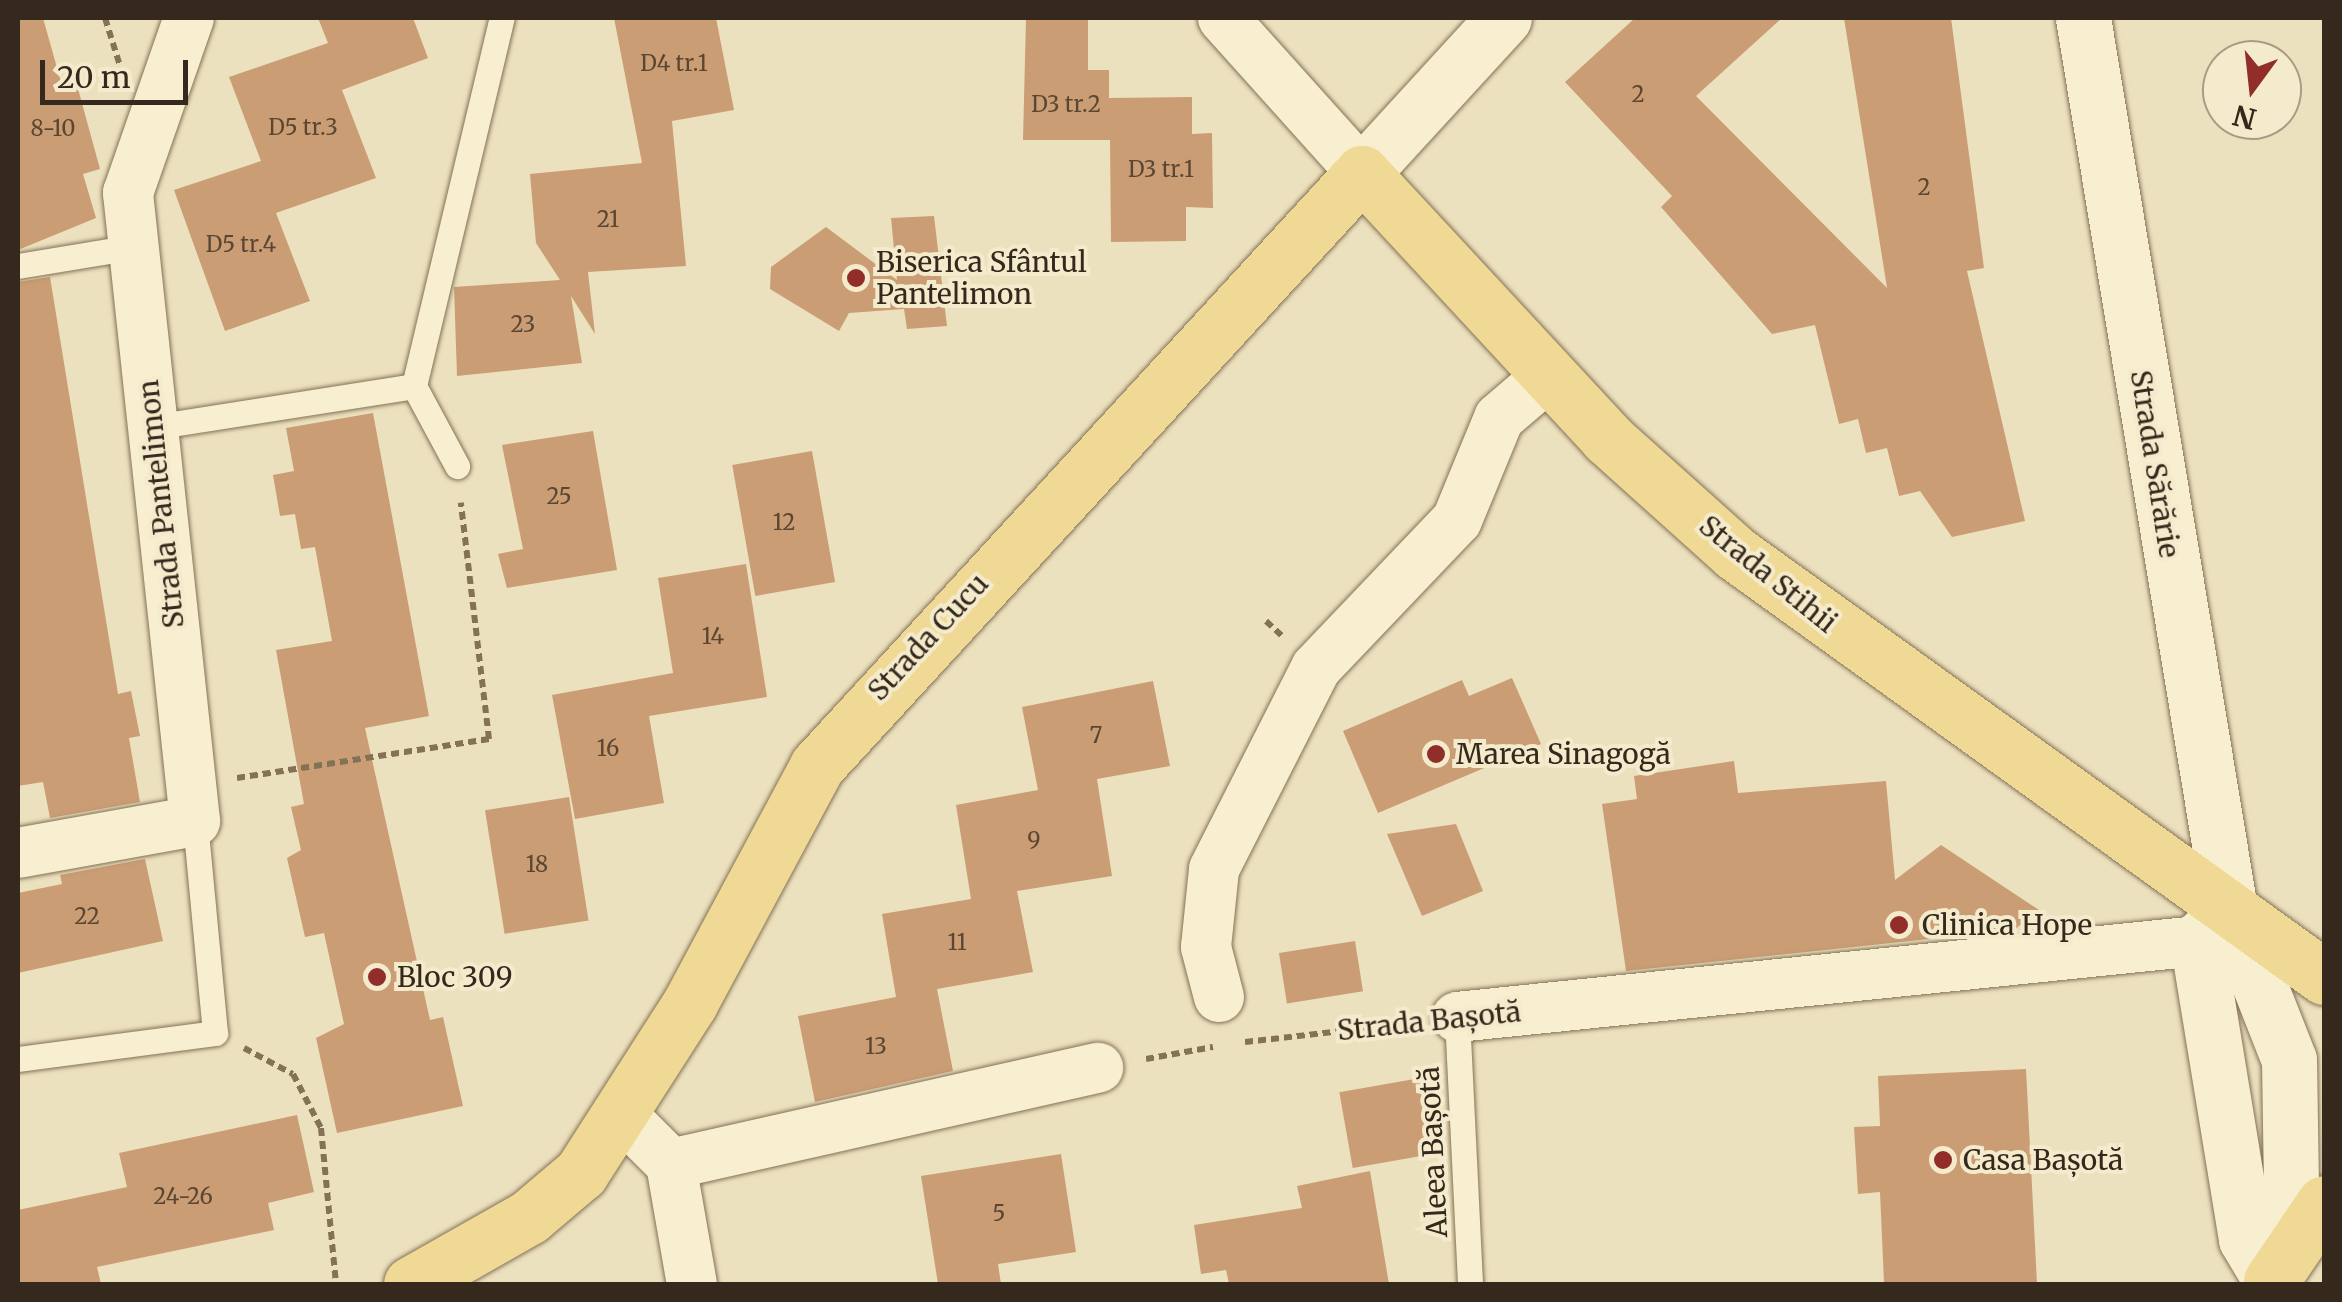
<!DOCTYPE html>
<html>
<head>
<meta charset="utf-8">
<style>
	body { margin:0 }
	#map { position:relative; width:2342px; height:1302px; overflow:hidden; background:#ece1be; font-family:Merriweather,serif }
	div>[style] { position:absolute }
	.building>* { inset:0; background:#ca9d74; transform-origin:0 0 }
	.path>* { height:6px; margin-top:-3px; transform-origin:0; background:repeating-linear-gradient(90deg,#847257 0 8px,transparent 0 13px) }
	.roads { filter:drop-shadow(0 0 2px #847257) drop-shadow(0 0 2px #847257) }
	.service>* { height:25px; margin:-12.5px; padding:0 12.5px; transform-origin:12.5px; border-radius:12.5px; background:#f8eed0 }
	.minor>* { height:50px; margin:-25px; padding:0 25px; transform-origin:25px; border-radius:25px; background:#f8eed0 }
	.tertiary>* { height:55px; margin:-27.5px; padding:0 27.5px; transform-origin:27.5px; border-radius:27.5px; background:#f8eed0 }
	.secondary>* { height:55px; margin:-27.5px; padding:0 27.5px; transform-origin:27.5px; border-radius:27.5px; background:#f8eed0 }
	.primary>* { height:55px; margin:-27.5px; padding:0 27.5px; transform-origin:27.5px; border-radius:27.5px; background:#f0d995 }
	.dots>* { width:28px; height:28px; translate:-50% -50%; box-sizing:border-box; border:5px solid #f4ebcd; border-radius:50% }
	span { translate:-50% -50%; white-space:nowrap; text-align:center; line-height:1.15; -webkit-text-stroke:8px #f4ebcd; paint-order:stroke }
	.number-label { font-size:22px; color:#5a4632 }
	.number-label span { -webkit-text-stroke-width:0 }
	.poi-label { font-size:28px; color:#34291c }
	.left { translate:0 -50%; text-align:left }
	.street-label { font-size:28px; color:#34291c }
	.frame { position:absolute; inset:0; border:20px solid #34291c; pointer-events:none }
	.north { position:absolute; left:2202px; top:40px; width:100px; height:100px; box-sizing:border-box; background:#f4ebcd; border:2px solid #a79d86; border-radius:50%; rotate:195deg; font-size:28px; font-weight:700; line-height:40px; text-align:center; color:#34291c }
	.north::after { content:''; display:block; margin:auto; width:35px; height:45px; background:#912e29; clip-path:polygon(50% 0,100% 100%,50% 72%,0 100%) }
	.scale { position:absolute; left:40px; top:60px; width:148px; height:45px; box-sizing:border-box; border:5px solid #34291c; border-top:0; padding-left:12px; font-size:30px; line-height:35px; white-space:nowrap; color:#34291c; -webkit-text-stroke:8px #f4ebcd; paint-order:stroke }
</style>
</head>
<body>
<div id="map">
	<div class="building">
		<div style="clip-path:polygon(18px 18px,43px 18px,63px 89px,77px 85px,100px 169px,83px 174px,96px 218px,18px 250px)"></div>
		<div style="clip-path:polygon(318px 18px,413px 18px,428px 58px,342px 90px,376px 178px,276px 213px,310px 301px,225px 331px,174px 190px,261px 161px,229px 77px,328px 43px)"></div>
		<div style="clip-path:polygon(614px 18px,716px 18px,734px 110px,672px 121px,686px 266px,588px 272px,595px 334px,571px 296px,582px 363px,457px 376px,454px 287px,560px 280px,536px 243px,530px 174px,642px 163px)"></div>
		<div style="clip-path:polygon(1026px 18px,1088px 18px,1088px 70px,1109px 70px,1109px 98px,1192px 97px,1192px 134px,1212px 133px,1213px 208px,1186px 207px,1186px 241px,1111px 242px,1110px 140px,1023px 140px)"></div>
		<div style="clip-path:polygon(1635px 18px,1782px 18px,1696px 96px,1887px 288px,1844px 18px,1951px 18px,1984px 268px,1967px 271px,2025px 521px,1952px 537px,1920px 491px,1899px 496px,1887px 448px,1866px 453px,1858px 419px,1839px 424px,1815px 325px,1772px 334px,1661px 207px,1672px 196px,1565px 82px)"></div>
		<div style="clip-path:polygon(934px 216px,947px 326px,907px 329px,904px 309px,849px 313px,839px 331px,770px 289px,771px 267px,826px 227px,897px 280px,891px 218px)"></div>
		<div style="clip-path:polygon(50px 277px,118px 694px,131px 691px,140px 736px,129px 738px,140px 802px,50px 818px,43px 782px,18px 786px,18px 282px)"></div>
		<div style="clip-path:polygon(373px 413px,429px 716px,365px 728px,430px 1020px,443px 1017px,463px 1106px,337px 1133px,316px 1038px,344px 1024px,324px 933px,305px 937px,287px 858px,301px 850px,291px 807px,304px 804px,276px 650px,332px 641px,315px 547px,301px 549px,295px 514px,280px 516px,273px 475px,294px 471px,286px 428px)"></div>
		<div style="clip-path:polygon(593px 431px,617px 570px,507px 588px,498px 554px,523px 549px,502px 445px)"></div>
		<div style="left:812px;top:451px;width:133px;height:81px;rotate:80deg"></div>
		<div style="clip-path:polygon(746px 564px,767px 697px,649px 716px,664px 803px,575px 819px,552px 695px,673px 673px,658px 578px)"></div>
		<div style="clip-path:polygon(1512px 678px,1541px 744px,1378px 813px,1343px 731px,1462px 680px,1469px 696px)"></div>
		<div style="clip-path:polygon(1153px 681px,1170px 766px,1097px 779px,1112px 876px,1017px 891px,1033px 972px,937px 989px,953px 1071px,815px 1102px,798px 1016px,896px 997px,882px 914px,971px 899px,956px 805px,1038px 790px,1022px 707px)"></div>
		<div style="clip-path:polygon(1734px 761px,1738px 793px,1886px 781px,1895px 880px,1941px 845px,2039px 910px,2014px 930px,1626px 971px,1602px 804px,1637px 799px,1634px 776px)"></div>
		<div style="left:569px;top:797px;width:125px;height:85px;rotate:81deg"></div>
		<div style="clip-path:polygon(1456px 824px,1483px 891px,1422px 916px,1387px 834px)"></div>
		<div style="clip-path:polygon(145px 859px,163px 941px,18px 973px,18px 893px,62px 884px,60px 875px)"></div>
		<div style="left:1355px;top:941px;width:51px;height:77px;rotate:81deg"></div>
		<div style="clip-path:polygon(2026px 1069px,2037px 1284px,1884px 1283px,1880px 1192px,1858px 1194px,1854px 1127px,1880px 1126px,1878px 1076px)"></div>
		<div style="left:1426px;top:1077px;width:77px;height:88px;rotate:80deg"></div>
		<div style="clip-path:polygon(297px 1115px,314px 1192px,268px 1203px,274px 1230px,97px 1267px,101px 1284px,18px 1284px,18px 1210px,127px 1187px,119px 1153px)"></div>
		<div style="clip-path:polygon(1061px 1154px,1076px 1252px,998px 1264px,1001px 1284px,938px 1284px,921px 1176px)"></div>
		<div style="clip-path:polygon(1370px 1171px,1389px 1284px,1229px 1284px,1226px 1270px,1201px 1274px,1194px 1225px,1302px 1208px,1297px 1186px)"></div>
	</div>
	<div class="path">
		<div style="left:105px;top:18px;width:50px;rotate:72.6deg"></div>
		<div style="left:1266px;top:621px;width:22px;rotate:43deg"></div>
		<div style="left:237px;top:778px;width:255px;rotate:-8.8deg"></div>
		<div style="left:489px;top:739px;width:238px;rotate:-96.8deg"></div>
		<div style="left:1245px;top:1042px;width:167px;rotate:-6.5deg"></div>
		<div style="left:244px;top:1048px;width:55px;rotate:28deg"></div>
		<div style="left:293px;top:1074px;width:61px;rotate:62.6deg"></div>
		<div style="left:321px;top:1128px;width:157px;rotate:84.5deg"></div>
		<div style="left:1146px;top:1059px;width:68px;rotate:-10.2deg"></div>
	</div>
	<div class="roads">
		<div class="service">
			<div style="left:18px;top:266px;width:117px;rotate:-9.4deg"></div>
			<div style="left:414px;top:386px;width:91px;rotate:61.7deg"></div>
			<div style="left:153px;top:427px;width:264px;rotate:-8.9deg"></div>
			<div style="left:414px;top:386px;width:378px;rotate:-76.6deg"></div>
			<div style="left:1457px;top:1017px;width:267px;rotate:87.2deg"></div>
			<div style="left:18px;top:1059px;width:199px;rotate:-7.5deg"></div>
			<div style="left:215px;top:1033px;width:213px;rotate:-95.4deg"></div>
		</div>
		<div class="minor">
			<div style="left:1223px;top:18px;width:208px;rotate:48.1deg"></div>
			<div style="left:18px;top:853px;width:180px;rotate:-10.2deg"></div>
			<div style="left:195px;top:821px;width:632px;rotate:-96.09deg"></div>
			<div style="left:128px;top:193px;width:185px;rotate:-70.8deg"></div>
			<div style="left:1219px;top:997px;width:52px;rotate:-104.6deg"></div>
			<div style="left:1206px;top:947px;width:78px;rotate:-84.1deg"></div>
			<div style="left:1214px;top:869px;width:225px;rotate:-63.1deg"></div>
			<div style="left:1316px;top:668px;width:204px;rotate:-46.4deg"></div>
			<div style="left:1457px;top:520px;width:110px;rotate:-67.6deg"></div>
			<div style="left:1499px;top:418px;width:65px;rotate:-40.6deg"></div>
			<div style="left:1457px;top:1017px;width:744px;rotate:-5.86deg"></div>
			<div style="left:622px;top:1115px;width:69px;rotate:45deg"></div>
			<div style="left:671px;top:1164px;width:122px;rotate:80.1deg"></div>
			<div style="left:671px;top:1164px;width:438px;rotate:-12.7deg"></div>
		</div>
		<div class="tertiary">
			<div style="left:1362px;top:173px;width:210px;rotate:-47.5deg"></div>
			<div style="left:2271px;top:1281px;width:49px;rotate:-120.8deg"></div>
			<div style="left:2246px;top:1239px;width:302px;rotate:-99.3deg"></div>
			<div style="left:2197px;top:941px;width:45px;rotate:-43.2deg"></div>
			<div style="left:2230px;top:910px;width:161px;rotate:68.5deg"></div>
			<div style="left:2289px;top:1060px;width:130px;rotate:89.1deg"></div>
			<div style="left:2291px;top:1190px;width:94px;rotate:102.3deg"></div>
		</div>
		<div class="secondary">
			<div style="left:2083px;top:18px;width:904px;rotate:80.64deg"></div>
		</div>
		<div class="primary">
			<div style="left:2271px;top:1281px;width:94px;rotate:-55.8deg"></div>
			<div style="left:411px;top:1284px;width:136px;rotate:-29.6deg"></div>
			<div style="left:529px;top:1217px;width:68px;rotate:-40.2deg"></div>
			<div style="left:581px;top:1173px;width:202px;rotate:-57.3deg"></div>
			<div style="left:690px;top:1003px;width:269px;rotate:-61.8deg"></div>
			<div style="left:817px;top:766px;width:805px;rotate:-47.42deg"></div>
			<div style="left:1362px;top:173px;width:361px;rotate:47.2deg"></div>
			<div style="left:1607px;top:438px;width:172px;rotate:41.9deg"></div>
			<div style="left:1735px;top:553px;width:726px;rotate:35.75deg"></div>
		</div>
	</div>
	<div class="dots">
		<div style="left:856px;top:278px;background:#912e29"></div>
		<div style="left:1436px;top:754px;background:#912e29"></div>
		<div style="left:1899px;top:925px;background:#912e29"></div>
		<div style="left:377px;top:977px;background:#912e29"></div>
		<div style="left:1943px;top:1160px;background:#912e29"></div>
	</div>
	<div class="number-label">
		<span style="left:674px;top:64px">D4 tr.1</span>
		<span style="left:1638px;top:95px">2</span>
		<span style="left:1066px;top:105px">D3 tr.2</span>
		<span style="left:303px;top:128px">D5 tr.3</span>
		<span style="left:53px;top:129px">8-10</span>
		<span style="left:1161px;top:170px">D3 tr.1</span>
		<span style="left:1924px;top:188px">2</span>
		<span style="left:608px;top:220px">21</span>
		<span style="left:241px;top:245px">D5 tr.4</span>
		<span style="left:523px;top:325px">23</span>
		<span style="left:559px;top:497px">25</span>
		<span style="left:784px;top:523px">12</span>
		<span style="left:713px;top:637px">14</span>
		<span style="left:1096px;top:736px">7</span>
		<span style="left:608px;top:749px">16</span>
		<span style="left:1034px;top:841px">9</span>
		<span style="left:537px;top:865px">18</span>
		<span style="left:87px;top:917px">22</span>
		<span style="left:957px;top:943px">11</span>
		<span style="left:876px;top:1047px">13</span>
		<span style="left:183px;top:1197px">24-26</span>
		<span style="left:999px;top:1214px">5</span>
	</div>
	<div class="poi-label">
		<span class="left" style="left:876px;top:278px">Biserica Sfântul<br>Pantelimon</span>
		<span class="left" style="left:1456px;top:754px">Marea Sinagogă</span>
		<span class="left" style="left:1922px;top:925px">Clinica Hope</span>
		<span class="left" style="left:397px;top:977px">Bloc 309</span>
		<span class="left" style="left:1963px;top:1160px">Casa Bașotă</span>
	</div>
	<div class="street-label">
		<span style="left:2155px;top:464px;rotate:81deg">Strada Sărărie</span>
		<span style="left:161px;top:504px;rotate:-96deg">Strada Pantelimon</span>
		<span style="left:1768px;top:574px;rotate:39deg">Strada Stihii</span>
		<span style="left:928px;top:637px;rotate:-47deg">Strada Cucu</span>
		<span style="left:1429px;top:1021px;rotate:-6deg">Strada Bașotă</span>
		<span style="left:1433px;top:1152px;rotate:-93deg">Aleea Bașotă</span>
	</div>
	<div class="frame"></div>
	<div class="north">N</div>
	<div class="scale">20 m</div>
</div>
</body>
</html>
